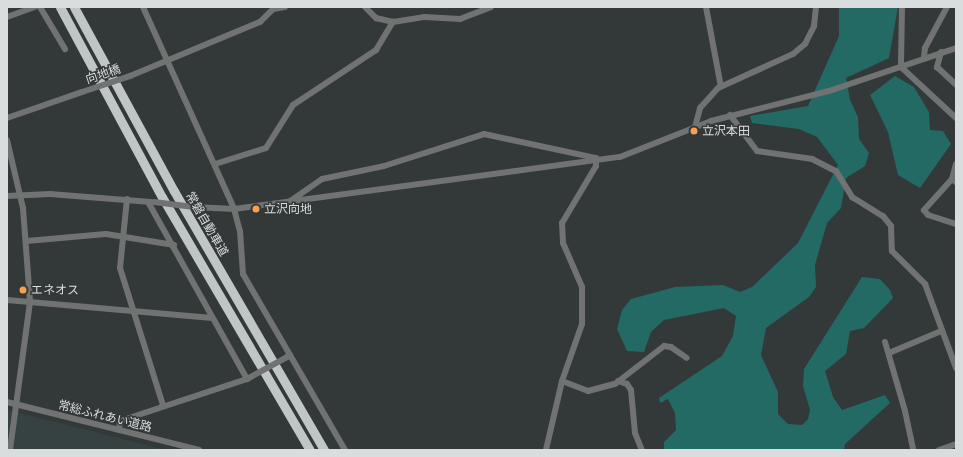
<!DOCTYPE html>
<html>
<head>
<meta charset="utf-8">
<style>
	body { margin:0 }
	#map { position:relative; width:963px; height:457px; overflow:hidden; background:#333838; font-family:"PT Sans","Noto Sans JP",sans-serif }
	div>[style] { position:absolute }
	.built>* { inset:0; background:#354241 }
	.green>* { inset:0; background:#246a64 }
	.minor>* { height:6px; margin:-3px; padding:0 3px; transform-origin:3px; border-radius:3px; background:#717373 }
	.highway>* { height:9px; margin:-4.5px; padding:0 4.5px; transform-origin:4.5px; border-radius:4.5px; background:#bfc6c5 }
	.minor-bridge>* { height:6px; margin:-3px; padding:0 3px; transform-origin:3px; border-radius:3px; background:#717373 }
	.dots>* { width:11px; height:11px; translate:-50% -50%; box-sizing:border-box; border:2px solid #333838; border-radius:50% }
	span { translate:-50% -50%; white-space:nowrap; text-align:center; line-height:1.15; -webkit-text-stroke:3px #333838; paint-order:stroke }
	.street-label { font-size:12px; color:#dadddd }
	.poi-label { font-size:12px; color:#dadddd }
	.left { translate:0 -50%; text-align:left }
	.frame { position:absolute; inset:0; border:8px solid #dadddd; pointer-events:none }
</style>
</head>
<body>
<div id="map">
	<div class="built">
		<div style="clip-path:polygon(7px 410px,100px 433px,165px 450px,7px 450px)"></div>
	</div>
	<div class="green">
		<div style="clip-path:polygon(839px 7px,898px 7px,889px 58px,846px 78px,850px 100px,858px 117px,859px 139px,869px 153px,865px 166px,846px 178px,841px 208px,827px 223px,815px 265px,816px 287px,809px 297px,766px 328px,761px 355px,778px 392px,778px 414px,788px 424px,802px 425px,808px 419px,810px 410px,803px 386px,804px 369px,862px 277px,880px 279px,890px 290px,893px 298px,864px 328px,850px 331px,846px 354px,825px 371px,833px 397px,842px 410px,885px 395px,890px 403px,845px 444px,844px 450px,664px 450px,664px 442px,676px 430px,675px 413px,668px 399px,660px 403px,659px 398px,722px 356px,733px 336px,736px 316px,724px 308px,664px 320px,651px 332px,644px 352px,627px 351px,617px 329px,622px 310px,631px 299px,675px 287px,723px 285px,740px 292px,752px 287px,798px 243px,838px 165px,817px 137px,799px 129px,752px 123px,750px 116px,808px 106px,839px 36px)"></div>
		<div style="clip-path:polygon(895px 76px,914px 87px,929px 112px,930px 130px,943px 131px,951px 144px,920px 188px,898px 175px,888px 132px,870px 95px)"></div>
	</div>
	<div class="minor">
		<div style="left:40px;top:7px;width:49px;rotate:59.2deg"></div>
		<div style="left:143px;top:7px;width:222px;rotate:65.7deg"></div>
		<div style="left:234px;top:209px;width:23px;rotate:75deg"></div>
		<div style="left:240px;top:231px;width:43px;rotate:86deg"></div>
		<div style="left:243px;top:274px;width:94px;rotate:59.9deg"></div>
		<div style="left:290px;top:355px;width:4px;rotate:146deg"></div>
		<div style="left:365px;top:7px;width:16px;rotate:45deg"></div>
		<div style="left:376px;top:18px;width:17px;rotate:13deg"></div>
		<div style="left:706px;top:7px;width:81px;rotate:79.4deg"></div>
		<div style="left:902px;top:7px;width:60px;rotate:91deg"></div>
		<div style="left:901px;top:67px;width:75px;rotate:42.8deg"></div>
		<div style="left:7px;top:17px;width:30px;rotate:-20deg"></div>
		<div style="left:941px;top:52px;width:16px;rotate:105deg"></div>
		<div style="left:937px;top:67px;width:26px;rotate:43deg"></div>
		<div style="left:924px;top:57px;width:9px;rotate:-84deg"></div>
		<div style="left:925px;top:48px;width:47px;rotate:-61.8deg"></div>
		<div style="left:130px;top:76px;width:141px;rotate:-22.6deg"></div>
		<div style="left:260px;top:22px;width:18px;rotate:-45deg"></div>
		<div style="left:273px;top:9px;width:12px;rotate:-9deg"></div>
		<div style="left:730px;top:115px;width:45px;rotate:53.1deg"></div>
		<div style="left:757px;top:151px;width:56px;rotate:8.3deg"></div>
		<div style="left:812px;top:159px;width:27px;rotate:27deg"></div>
		<div style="left:836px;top:171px;width:31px;rotate:58deg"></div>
		<div style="left:852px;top:197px;width:36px;rotate:32deg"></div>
		<div style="left:883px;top:216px;width:13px;rotate:51deg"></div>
		<div style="left:891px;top:226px;width:25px;rotate:88deg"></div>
		<div style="left:892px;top:251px;width:47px;rotate:45deg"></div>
		<div style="left:925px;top:284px;width:90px;rotate:69.7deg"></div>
		<div style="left:7px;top:118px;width:79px;rotate:-19.1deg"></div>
		<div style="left:695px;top:127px;width:20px;rotate:-75deg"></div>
		<div style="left:700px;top:108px;width:27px;rotate:-48deg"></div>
		<div style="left:718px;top:88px;width:82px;rotate:-24.4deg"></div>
		<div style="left:793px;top:54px;width:16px;rotate:-40deg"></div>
		<div style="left:805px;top:44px;width:20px;rotate:-63deg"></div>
		<div style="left:814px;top:26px;width:19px;rotate:-84deg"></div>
		<div style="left:7px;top:140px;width:70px;rotate:76.8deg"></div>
		<div style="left:23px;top:208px;width:94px;rotate:85.7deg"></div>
		<div style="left:30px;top:302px;width:149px;rotate:97.7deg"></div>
		<div style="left:215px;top:164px;width:53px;rotate:-17.4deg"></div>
		<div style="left:266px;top:148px;width:51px;rotate:-57.9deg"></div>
		<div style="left:293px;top:105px;width:100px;rotate:-33.5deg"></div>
		<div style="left:376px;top:50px;width:33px;rotate:-59deg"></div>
		<div style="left:393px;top:22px;width:31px;rotate:-9deg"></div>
		<div style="left:424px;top:17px;width:36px;rotate:3deg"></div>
		<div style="left:460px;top:19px;width:33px;rotate:-21deg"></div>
		<div style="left:956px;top:164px;width:16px;rotate:105deg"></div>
		<div style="left:952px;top:179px;width:5px;rotate:37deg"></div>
		<div style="left:952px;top:179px;width:42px;rotate:132.1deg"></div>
		<div style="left:924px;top:210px;width:6px;rotate:51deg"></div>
		<div style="left:928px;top:215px;width:29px;rotate:18deg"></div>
		<div style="left:7px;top:196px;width:43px;rotate:-2.7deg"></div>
		<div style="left:50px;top:194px;width:101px;rotate:4.5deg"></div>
		<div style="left:127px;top:199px;width:69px;rotate:95.8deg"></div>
		<div style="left:120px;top:268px;width:144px;rotate:72.6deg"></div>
		<div style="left:289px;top:202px;width:40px;rotate:-34.9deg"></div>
		<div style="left:322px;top:179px;width:63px;rotate:-11.8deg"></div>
		<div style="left:384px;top:166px;width:105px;rotate:-17.7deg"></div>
		<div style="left:484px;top:134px;width:115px;rotate:12.1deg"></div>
		<div style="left:596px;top:158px;width:8px;rotate:90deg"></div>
		<div style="left:596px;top:166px;width:66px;rotate:120.8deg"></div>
		<div style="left:562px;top:223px;width:20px;rotate:87deg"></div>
		<div style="left:563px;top:243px;width:48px;rotate:66.6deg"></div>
		<div style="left:582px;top:287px;width:37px;rotate:90deg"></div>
		<div style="left:582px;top:324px;width:60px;rotate:109.3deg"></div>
		<div style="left:562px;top:381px;width:71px;rotate:103.1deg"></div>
		<div style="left:194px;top:207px;width:40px;rotate:2.9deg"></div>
		<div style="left:234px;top:209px;width:389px;rotate:-7.7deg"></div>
		<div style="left:620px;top:157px;width:98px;rotate:-21.6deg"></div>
		<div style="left:711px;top:121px;width:122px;rotate:-14.3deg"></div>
		<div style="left:829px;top:91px;width:134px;rotate:-18.7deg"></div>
		<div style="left:27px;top:241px;width:79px;rotate:-5.1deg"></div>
		<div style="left:106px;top:234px;width:69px;rotate:9.2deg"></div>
		<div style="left:7px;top:300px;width:206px;rotate:5deg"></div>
		<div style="left:885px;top:342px;width:72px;rotate:73.8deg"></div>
		<div style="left:905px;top:411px;width:40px;rotate:78deg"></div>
		<div style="left:889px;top:353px;width:56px;rotate:-22.9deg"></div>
		<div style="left:290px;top:355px;width:110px;rotate:59.9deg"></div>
		<div style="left:562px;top:381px;width:28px;rotate:21deg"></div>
		<div style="left:588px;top:391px;width:28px;rotate:-15deg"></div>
		<div style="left:615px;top:384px;width:62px;rotate:-37.8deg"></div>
		<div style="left:664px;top:346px;width:7px;rotate:8deg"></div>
		<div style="left:671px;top:347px;width:19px;rotate:35deg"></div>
		<div style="left:618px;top:381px;width:9px;rotate:18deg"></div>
		<div style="left:627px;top:384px;width:7px;rotate:56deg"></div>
		<div style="left:631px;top:390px;width:43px;rotate:84.7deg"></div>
		<div style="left:635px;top:433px;width:18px;rotate:68deg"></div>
		<div style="left:7px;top:402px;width:198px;rotate:14deg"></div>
		<div style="left:119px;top:430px;width:9px;rotate:-84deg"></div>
		<div style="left:120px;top:421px;width:134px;rotate:-18.3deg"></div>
		<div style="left:247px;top:379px;width:203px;rotate:-119.2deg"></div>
		<div style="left:939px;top:450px;width:18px;rotate:-19deg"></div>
	</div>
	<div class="highway">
		<div style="left:60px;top:7px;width:216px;rotate:61.8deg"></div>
		<div style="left:162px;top:197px;width:293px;rotate:59.7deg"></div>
		<div style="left:74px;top:7px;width:209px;rotate:61.5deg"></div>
		<div style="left:174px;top:191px;width:299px;rotate:59.9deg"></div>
	</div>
	<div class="minor-bridge">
		<div style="left:82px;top:92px;width:51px;rotate:-18.4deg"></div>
		<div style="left:154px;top:202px;width:40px;rotate:7.1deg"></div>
		<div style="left:247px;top:379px;width:46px;rotate:-28.8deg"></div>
	</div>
	<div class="dots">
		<div style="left:694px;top:131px;background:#fb9e50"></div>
		<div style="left:256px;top:209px;background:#fb9e50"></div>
		<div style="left:23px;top:290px;background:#fb9e50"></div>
	</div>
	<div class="street-label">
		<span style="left:103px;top:74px;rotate:-19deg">向地橋</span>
		<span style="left:207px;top:224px;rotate:60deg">常磐自動車道</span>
		<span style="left:105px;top:416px;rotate:14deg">常総ふれあい道路</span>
	</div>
	<div class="poi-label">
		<span class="left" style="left:702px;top:131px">立沢本田</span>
		<span class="left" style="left:264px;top:209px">立沢向地</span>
		<span class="left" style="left:31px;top:290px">エネオス</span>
	</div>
	<div class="frame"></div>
</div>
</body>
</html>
